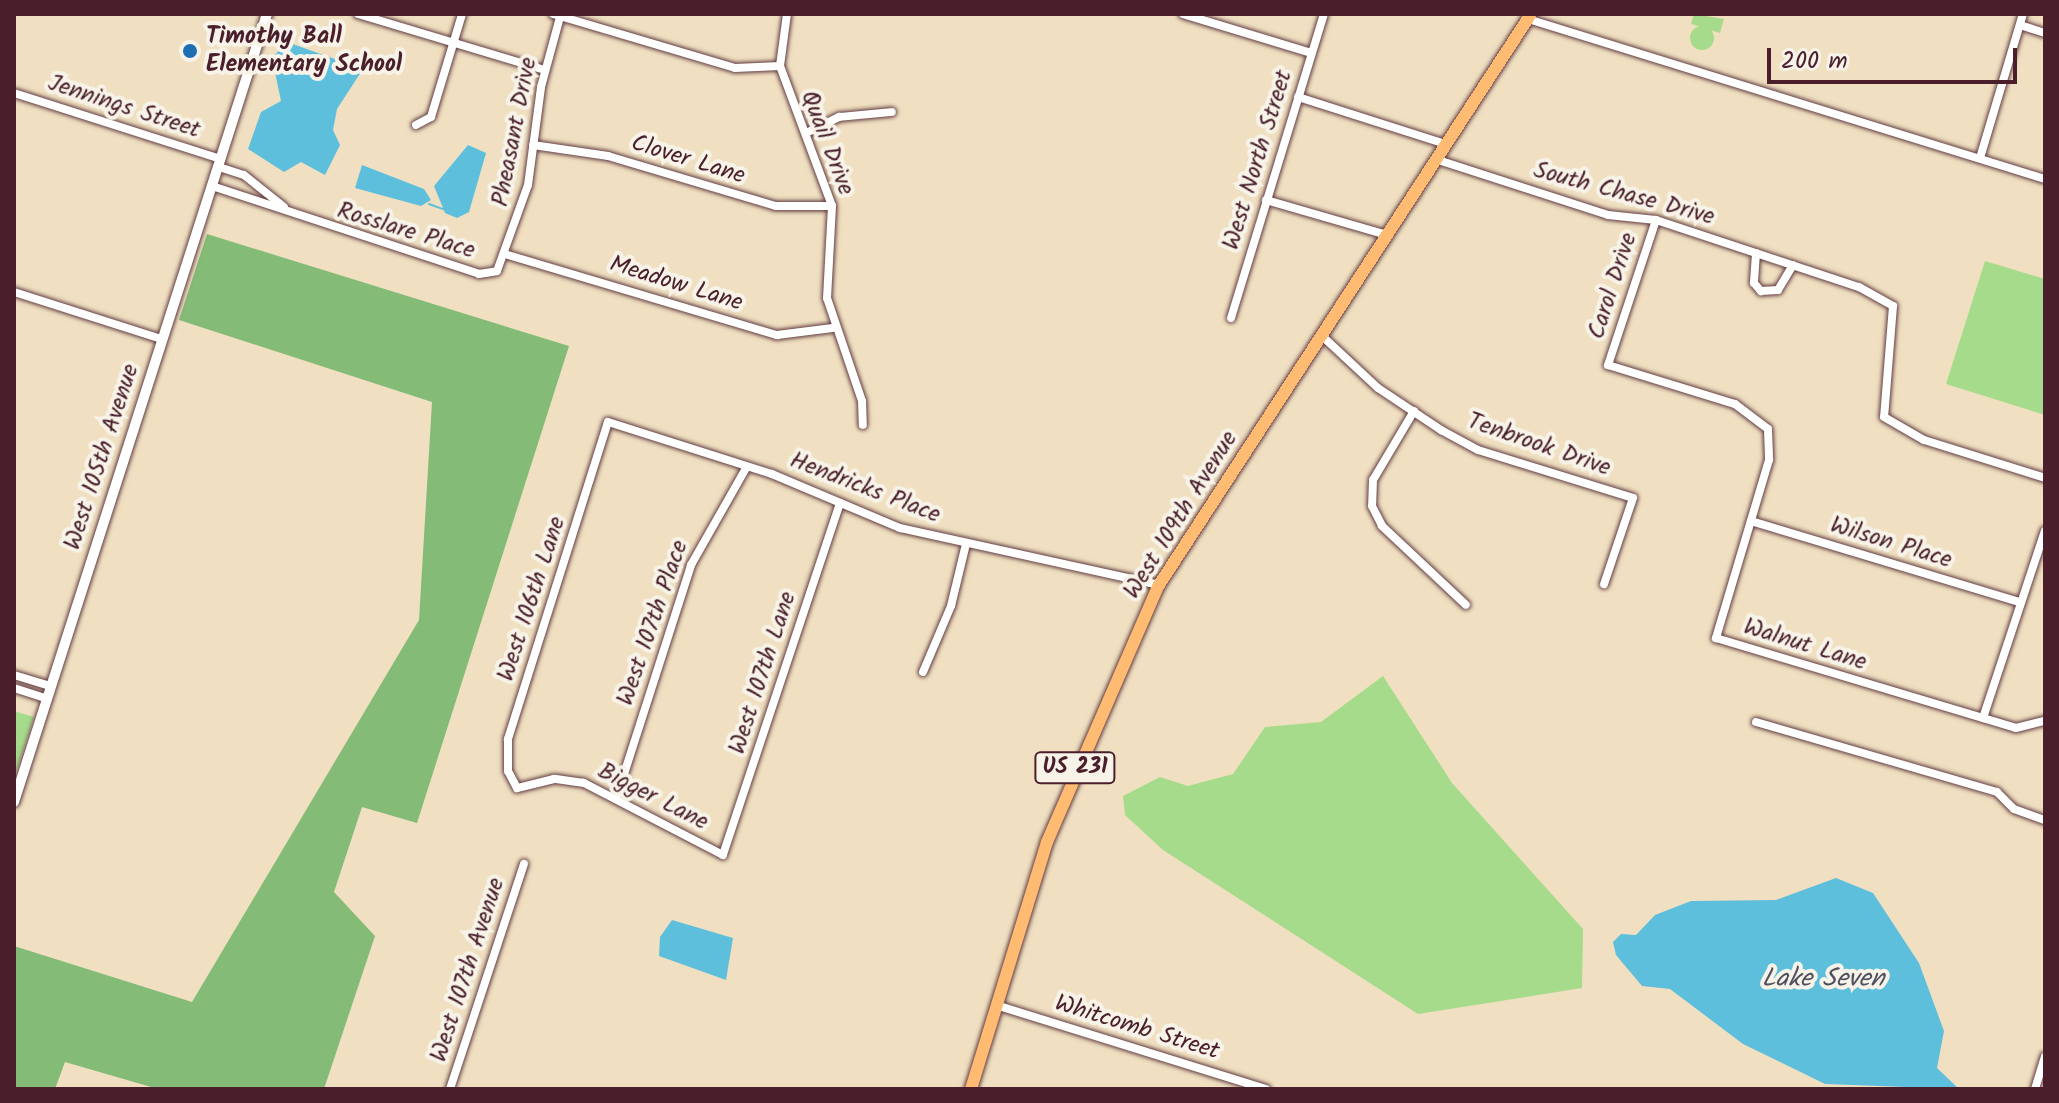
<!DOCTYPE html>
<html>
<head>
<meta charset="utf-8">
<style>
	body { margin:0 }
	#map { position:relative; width:2059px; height:1103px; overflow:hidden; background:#f0e0c1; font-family:Kalam,sans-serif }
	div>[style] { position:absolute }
	.green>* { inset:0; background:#a6db8b }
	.round { border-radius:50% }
	.forest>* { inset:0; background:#84bb77 }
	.water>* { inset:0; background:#5ebfdc }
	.stream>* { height:2px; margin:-1px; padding:0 1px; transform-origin:1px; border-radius:1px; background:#5ebfdc }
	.roads { filter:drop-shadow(0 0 2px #633c42) drop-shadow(0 0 2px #633c42) }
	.minor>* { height:8px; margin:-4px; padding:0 4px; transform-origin:4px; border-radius:4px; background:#fff }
	.tertiary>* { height:10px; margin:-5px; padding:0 5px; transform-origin:5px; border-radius:5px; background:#fff }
	.primary>* { height:12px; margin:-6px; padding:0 6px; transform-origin:6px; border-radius:6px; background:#ffbb71 }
	.dots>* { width:22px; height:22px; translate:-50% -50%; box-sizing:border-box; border:4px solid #f7f3e8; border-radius:50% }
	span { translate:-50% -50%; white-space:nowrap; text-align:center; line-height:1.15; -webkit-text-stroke:8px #f7f3e8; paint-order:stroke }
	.shield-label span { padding:2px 6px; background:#f7f3e8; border:2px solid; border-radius:6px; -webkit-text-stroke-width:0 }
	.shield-label { font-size:22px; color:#4a1f2b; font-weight:700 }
	.poi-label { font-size:24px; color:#4a1f2b; font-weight:700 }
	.left { translate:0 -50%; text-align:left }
	.street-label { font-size:24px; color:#4a1f2b }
	.water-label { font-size:26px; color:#504f60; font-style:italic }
	.frame { position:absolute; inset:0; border:16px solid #4a1f2b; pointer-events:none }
	.scale { position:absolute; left:1767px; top:48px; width:250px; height:36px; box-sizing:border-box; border:4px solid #4a1f2b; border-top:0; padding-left:10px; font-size:24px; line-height:28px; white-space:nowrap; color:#4a1f2b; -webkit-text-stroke:6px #f7f3e8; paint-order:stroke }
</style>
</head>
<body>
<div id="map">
	<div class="green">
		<div style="clip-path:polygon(1694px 14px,1724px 19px,1720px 33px,1691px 24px)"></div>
		<div class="round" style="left:1690px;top:26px;width:24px;height:24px"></div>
		<div style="clip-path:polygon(1985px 261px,2045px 279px,2045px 415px,1946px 384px)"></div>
		<div style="clip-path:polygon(1383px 676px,1452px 783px,1583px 929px,1582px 988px,1418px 1014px,1163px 850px,1125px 815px,1123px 796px,1160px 777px,1188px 786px,1233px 774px,1265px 727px,1321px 722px)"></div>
		<div style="clip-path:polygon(14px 711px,34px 717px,14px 778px)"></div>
	</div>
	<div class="forest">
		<div style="clip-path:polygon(207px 234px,569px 346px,417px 823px,362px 807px,334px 892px,375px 936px,324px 1089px,158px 1089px,65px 1062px,55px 1089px,14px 1089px,14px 946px,192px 1002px,419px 620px,432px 402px,179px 320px)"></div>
	</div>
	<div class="water">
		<div style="clip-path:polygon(287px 42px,363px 69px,337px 109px,333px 130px,340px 145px,325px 175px,301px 162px,284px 172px,248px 149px,261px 112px,281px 101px,272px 58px)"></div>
		<div style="clip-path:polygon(468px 145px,486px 153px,469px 212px,457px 218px,445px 213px,434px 186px)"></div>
		<div style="clip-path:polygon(362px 165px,424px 189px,431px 200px,421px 206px,355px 188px)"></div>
		<div style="clip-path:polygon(1836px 878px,1873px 893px,1919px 963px,1944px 1031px,1937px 1068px,1959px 1089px,1825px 1084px,1743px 1044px,1670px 989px,1642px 986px,1616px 955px,1613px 942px,1621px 934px,1636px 935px,1655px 915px,1691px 901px,1776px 900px)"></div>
		<div style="clip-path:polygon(672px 920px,733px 938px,726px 980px,659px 956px,660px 937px)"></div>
	</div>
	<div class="stream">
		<div style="left:429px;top:204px;width:15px;rotate:20deg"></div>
	</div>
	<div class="roads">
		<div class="minor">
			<div style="left:358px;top:14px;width:195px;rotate:16.7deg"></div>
			<div style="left:553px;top:14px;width:190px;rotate:16.5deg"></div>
			<div style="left:735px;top:68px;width:45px;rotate:-2.5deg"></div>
			<div style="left:787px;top:14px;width:52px;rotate:97.7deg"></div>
			<div style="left:780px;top:66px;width:149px;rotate:69.6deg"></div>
			<div style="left:832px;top:206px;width:92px;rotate:93.1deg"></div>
			<div style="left:827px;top:298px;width:109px;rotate:71.2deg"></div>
			<div style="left:862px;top:401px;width:24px;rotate:88deg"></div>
			<div style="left:1183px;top:14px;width:134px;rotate:16.9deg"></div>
			<div style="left:1528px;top:19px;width:541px;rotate:17.2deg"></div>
			<div style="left:2020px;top:25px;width:26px;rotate:18deg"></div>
			<div style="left:14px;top:93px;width:217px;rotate:17.7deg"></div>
			<div style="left:1298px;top:97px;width:154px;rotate:17.7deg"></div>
			<div style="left:416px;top:125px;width:17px;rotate:-28deg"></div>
			<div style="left:431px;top:117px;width:108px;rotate:-73.2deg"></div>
			<div style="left:806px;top:133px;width:37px;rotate:-26deg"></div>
			<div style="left:839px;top:117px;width:53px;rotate:-5.4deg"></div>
			<div style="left:533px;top:145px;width:76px;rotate:8.3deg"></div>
			<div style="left:608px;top:156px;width:175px;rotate:16.6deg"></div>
			<div style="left:776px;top:206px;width:56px"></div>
			<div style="left:1980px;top:158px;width:150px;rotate:-73.4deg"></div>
			<div style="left:1435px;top:159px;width:182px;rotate:17.9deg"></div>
			<div style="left:1608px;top:215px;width:48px;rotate:5.9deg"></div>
			<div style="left:1656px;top:220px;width:214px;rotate:18.3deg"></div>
			<div style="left:1859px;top:287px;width:39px;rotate:29deg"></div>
			<div style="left:1893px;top:306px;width:111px;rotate:94.6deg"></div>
			<div style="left:1884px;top:417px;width:46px;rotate:29.9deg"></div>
			<div style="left:1924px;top:440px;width:127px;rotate:17.4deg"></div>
			<div style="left:219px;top:167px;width:26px;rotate:18deg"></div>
			<div style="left:244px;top:175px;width:51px;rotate:38.7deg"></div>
			<div style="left:212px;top:186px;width:281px;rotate:18.2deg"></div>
			<div style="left:479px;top:274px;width:18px;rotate:-9deg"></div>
			<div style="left:497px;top:271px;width:91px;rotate:-70.2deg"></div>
			<div style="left:528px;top:185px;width:99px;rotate:-82.4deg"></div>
			<div style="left:541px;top:87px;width:73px;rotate:-74.8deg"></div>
			<div style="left:1266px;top:200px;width:126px;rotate:16.1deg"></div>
			<div style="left:1656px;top:220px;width:153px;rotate:108.3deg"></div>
			<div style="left:1608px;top:365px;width:133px;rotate:17.1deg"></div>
			<div style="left:1735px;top:404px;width:41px;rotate:37.1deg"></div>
			<div style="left:1768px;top:429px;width:31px;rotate:88deg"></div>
			<div style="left:1769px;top:460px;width:186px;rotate:106.6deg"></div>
			<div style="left:1716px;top:638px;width:313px;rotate:16.7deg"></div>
			<div style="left:2016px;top:728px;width:30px;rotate:-14deg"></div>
			<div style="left:1756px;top:253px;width:30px;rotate:94deg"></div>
			<div style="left:1754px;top:283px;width:11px;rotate:49deg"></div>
			<div style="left:1761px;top:291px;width:17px;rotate:-3deg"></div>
			<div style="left:1778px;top:290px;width:29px;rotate:-59deg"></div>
			<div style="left:508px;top:255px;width:281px;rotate:16.6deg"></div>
			<div style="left:777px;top:335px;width:56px;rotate:-7.1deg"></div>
			<div style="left:14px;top:292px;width:154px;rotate:17.7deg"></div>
			<div style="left:1231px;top:318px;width:318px;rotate:-73deg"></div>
			<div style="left:1321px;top:335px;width:78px;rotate:42.9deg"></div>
			<div style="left:1378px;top:388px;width:76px;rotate:33.7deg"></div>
			<div style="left:1441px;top:430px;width:42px;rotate:28.4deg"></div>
			<div style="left:1478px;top:450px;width:162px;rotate:17.2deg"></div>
			<div style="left:1633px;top:498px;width:91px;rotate:108.6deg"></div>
			<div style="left:1414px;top:411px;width:80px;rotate:120.7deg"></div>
			<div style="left:1373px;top:480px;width:26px;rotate:92deg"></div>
			<div style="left:1372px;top:506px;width:22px;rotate:63deg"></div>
			<div style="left:1382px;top:526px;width:115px;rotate:43.2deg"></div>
			<div style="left:840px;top:503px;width:371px;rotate:108.4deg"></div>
			<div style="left:723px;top:855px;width:157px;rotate:-152.6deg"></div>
			<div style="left:584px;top:783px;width:30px;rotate:-172deg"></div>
			<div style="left:554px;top:779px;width:38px;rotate:166deg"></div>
			<div style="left:517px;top:788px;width:19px;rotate:-118deg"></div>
			<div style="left:508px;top:771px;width:32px;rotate:-90deg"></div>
			<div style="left:508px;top:739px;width:332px;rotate:-72.5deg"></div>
			<div style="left:608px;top:422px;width:172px;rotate:17.6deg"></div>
			<div style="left:772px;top:474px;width:139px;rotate:22.9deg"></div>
			<div style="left:900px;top:528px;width:265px;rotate:12.4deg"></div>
			<div style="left:1751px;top:521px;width:281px;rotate:16.8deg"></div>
			<div style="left:923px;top:672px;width:72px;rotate:-67deg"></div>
			<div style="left:951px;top:606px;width:64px;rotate:-76.4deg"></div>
			<div style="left:14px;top:675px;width:39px;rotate:17deg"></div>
			<div style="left:14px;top:688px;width:35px;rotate:18deg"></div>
			<div style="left:1983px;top:718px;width:197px;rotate:-71.7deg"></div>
			<div style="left:1756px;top:722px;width:251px;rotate:16.2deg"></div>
			<div style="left:1997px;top:792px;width:24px;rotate:45deg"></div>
			<div style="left:2014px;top:809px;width:33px;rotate:20deg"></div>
			<div style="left:616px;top:799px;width:246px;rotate:-72.2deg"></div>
			<div style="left:691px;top:565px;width:112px;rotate:-60.4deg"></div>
			<div style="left:996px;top:1005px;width:283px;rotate:17.3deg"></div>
			<div style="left:450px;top:1089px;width:237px;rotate:-71.8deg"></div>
			<div style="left:2035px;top:1089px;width:34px;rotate:-73deg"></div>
		</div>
		<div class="tertiary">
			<div style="left:14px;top:802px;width:828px;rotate:-72.2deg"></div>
		</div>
		<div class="primary">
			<div style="left:971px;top:1089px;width:258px;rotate:-72.9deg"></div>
			<div style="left:1047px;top:842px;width:280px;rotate:-66.5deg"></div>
			<div style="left:1159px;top:585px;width:681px;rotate:-56.92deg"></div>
		</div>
	</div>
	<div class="dots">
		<div style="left:190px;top:51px;background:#1f6fb2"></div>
	</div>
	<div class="shield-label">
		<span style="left:1075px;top:768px">US 231</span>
	</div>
	<div class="poi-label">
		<span class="left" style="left:206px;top:51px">Timothy Ball<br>Elementary School</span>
	</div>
	<div class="street-label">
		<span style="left:124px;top:107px;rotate:18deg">Jennings Street</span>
		<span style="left:515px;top:132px;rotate:-79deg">Pheasant Drive</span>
		<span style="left:827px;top:143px;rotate:69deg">Quail Drive</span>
		<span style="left:688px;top:160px;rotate:17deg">Clover Lane</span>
		<span style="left:1258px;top:160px;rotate:-73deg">West North Street</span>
		<span style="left:1624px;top:194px;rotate:15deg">South Chase Drive</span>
		<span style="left:406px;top:231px;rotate:17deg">Rosslare Place</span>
		<span style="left:676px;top:284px;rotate:17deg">Meadow Lane</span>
		<span style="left:1613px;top:286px;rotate:-72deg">Carol Drive</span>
		<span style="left:1539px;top:445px;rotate:19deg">Tenbrook Drive</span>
		<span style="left:102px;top:457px;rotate:-72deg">West 105th Avenue</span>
		<span style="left:865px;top:488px;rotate:21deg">Hendricks Place</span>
		<span style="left:1181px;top:515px;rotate:-58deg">West 109th Avenue</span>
		<span style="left:1891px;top:543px;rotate:17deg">Wilson Place</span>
		<span style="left:532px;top:599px;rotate:-72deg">West 106th Lane</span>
		<span style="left:653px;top:623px;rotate:-71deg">West 107th Place</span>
		<span style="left:1805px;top:645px;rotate:17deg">Walnut Lane</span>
		<span style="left:763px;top:673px;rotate:-72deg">West 107th Lane</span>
		<span style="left:653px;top:797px;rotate:27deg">Bigger Lane</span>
		<span style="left:468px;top:970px;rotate:-72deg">West 107th Avenue</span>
		<span style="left:1137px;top:1028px;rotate:17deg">Whitcomb Street</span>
	</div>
	<div class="water-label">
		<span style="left:1823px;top:980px">Lake Seven</span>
	</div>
	<div class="frame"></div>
	<div class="scale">200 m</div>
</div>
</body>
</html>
